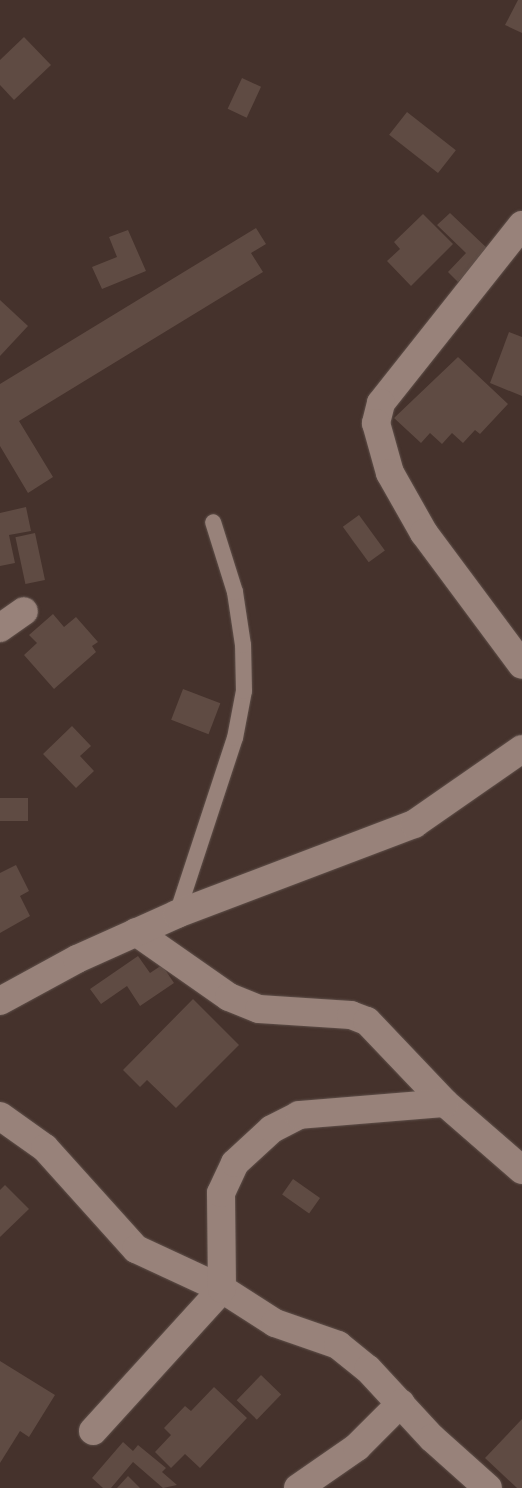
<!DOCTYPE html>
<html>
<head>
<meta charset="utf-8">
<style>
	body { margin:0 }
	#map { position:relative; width:522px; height:1488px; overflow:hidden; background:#45322c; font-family:"Exo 2",sans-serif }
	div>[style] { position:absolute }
	.building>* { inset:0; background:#5f4b43; transform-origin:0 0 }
	.roads { filter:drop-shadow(0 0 1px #5f504a) drop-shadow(0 0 1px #5f504a) }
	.lane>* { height:16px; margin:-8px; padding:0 8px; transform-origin:8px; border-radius:8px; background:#98827a }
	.street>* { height:28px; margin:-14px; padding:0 14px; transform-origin:14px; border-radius:14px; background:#98827a }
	span { translate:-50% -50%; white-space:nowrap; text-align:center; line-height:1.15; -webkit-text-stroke:4.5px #3a2822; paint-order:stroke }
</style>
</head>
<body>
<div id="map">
	<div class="building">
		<div style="clip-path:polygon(518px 0,522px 0,522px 33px,505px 25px)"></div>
		<div style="clip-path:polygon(24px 37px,51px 65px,14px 100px,0 85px,0 60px)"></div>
		<div style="left:242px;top:78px;width:21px;height:34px;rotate:25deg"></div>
		<div style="left:407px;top:112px;width:62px;height:29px;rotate:38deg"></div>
		<div style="clip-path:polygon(450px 213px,489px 250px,458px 282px,448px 272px,466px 253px,437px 225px)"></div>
		<div style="clip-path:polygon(423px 214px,453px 244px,411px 286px,387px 261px,400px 249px,394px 242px)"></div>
		<div style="clip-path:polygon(256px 228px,266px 244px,251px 253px,263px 272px,19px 421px,53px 477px,28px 493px,0 446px,0 384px)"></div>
		<div style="clip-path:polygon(128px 230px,146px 271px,102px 289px,92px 267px,117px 257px,109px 237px)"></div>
		<div style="clip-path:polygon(0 300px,28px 326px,0 356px)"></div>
		<div style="clip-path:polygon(509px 332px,522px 337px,522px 396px,490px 383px)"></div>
		<div style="clip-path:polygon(458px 357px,508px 404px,480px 434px,475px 430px,463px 443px,452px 433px,442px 444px,430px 433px,421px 443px,394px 418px)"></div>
		<div style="clip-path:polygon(26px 507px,31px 531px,9px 535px,15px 563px,0 566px,0 513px)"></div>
		<div style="left:359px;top:515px;width:44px;height:20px;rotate:54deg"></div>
		<div style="left:35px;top:533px;width:48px;height:20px;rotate:78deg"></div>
		<div style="clip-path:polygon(53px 614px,64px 627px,76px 617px,98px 642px,92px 646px,96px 652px,54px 689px,24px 655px,37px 643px,29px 635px)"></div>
		<div style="left:183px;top:689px;width:40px;height:33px;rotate:21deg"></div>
		<div style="clip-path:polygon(72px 726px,91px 746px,80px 756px,94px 771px,76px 788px,43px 754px)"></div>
		<div style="left:0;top:798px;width:28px;height:23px"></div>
		<div style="clip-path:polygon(16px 865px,29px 891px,20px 896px,30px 916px,0 933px,0 873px)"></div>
		<div style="clip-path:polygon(138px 956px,150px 973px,162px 965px,174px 983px,140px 1006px,127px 986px,101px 1004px,90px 989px)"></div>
		<div style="clip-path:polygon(193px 999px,239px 1045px,176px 1108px,147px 1080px,140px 1087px,123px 1070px)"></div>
		<div style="left:293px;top:1179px;width:33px;height:19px;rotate:35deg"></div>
		<div style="clip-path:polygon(5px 1185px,29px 1209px,0 1237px,0 1190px)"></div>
		<div style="clip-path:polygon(0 1361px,55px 1395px,29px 1437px,20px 1431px,0 1463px)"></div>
		<div style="left:261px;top:1375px;width:28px;height:35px;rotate:44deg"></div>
		<div style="clip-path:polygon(214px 1387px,247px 1418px,200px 1468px,185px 1454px,171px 1468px,155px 1452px,171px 1435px,164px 1428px,185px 1406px,191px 1411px)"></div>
		<div style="clip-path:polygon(522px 1419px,522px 1488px,517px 1488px,485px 1458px)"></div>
		<div style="clip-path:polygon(123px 1442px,133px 1451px,138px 1445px,166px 1468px,162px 1472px,177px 1485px,163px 1488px,133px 1462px,111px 1488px,103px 1488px,92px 1478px)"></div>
		<div style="clip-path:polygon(128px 1476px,140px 1488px,117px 1488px)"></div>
	</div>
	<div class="roads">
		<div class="lane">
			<div style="left:177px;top:914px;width:185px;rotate:-71.8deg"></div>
			<div style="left:235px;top:738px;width:48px;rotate:-79.2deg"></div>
			<div style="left:244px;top:691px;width:46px;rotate:-91.2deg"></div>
			<div style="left:243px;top:645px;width:54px;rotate:-98.6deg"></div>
			<div style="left:235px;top:592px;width:73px;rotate:-107.4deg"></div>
		</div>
		<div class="street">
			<div style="left:522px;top:225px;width:227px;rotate:128.4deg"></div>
			<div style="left:381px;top:403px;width:21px;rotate:104deg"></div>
			<div style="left:376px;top:423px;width:52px;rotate:74.4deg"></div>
			<div style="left:390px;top:473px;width:69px;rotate:60.5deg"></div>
			<div style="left:424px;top:533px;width:164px;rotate:53.4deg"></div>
			<div style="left:0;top:628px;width:29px;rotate:-35deg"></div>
			<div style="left:136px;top:932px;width:113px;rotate:35deg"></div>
			<div style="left:229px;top:997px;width:32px;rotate:22deg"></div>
			<div style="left:259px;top:1009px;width:92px;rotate:3.7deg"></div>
			<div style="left:351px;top:1015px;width:17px;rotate:21deg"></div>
			<div style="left:367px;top:1021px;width:113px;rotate:46.4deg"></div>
			<div style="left:445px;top:1103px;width:102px;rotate:41deg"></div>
			<div style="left:0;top:1001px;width:88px;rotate:-28.6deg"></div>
			<div style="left:77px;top:959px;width:110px;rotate:-24.2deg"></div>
			<div style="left:177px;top:914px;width:254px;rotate:-20.8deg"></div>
			<div style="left:414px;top:824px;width:131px;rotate:-34.8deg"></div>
			<div style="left:0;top:1116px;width:55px;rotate:35.4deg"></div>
			<div style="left:45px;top:1148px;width:136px;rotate:48deg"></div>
			<div style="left:136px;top:1249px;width:95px;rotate:24.9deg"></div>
			<div style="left:222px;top:1289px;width:63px;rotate:32.7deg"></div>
			<div style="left:275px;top:1323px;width:67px;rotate:19.2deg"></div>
			<div style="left:338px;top:1345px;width:38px;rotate:39deg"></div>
			<div style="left:368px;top:1369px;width:94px;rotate:47.2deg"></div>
			<div style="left:432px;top:1438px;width:75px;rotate:41.8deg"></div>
			<div style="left:93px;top:1431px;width:192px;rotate:-47.7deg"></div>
			<div style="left:222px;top:1289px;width:96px;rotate:-90.6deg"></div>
			<div style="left:221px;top:1193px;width:33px;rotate:-65deg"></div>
			<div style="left:235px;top:1163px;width:50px;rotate:-42.6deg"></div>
			<div style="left:272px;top:1129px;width:30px;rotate:-27deg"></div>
			<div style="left:299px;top:1115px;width:146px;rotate:-4.7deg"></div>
			<div style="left:298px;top:1488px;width:72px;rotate:-34.8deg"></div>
			<div style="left:357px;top:1447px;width:62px;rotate:-45deg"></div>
		</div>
	</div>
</div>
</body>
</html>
